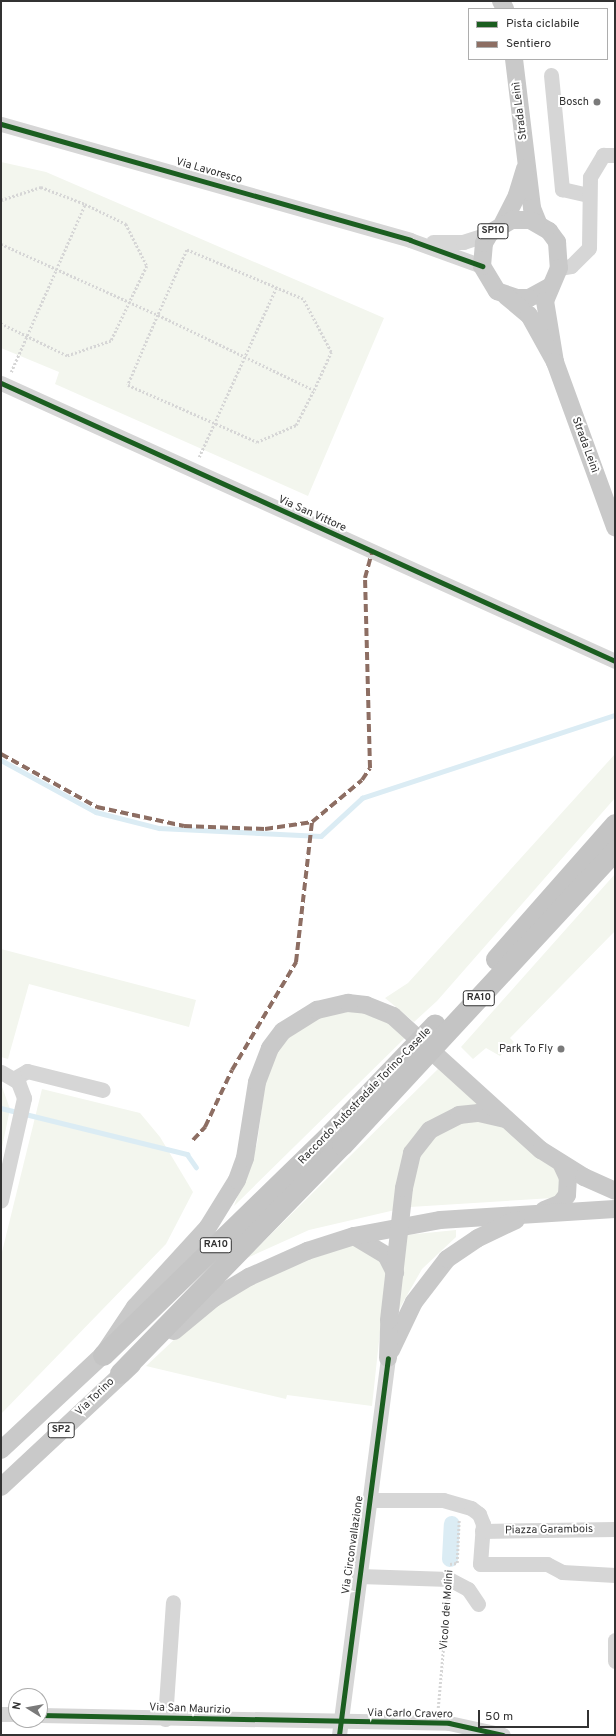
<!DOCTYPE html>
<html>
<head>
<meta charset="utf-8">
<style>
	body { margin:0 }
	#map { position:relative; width:616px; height:1736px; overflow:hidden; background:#fff; font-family:Overpass,sans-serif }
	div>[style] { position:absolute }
	.green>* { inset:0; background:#f3f6ee }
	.stream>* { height:4.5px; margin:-2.25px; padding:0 2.25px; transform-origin:2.25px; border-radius:2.25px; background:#dbecf4 }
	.canal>* { height:16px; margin:-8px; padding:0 8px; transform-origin:8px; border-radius:8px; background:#dbecf4 }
	.path>* { height:2.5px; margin-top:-1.25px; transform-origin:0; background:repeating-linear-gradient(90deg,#d6d6d6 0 2px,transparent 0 4px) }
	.minor>* { height:15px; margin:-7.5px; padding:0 7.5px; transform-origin:7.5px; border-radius:7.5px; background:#d6d6d6 }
	.major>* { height:18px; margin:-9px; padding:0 9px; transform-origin:9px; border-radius:9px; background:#c9c9c9 }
	.highway>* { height:21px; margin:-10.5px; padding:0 10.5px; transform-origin:10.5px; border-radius:10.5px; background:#c4c4c4 }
	.highway-bridge>* { height:21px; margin:-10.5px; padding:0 10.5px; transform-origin:10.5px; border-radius:10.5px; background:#c4c4c4 }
	.quiet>* { height:4px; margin-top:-2px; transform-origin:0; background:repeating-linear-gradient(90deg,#8d6e63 0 8px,transparent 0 12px) }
	.cycleway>* { height:5px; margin:-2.5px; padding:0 2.5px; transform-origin:2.5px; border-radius:2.5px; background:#1b5e20 }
	.dots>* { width:11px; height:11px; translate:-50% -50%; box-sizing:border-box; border:2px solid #fff; border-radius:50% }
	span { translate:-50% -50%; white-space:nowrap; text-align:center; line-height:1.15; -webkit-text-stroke:4px #fff; paint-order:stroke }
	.shield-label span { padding:1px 3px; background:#fff; border:1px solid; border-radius:3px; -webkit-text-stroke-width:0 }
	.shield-label { font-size:10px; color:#323232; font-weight:700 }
	.poi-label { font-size:11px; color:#323232 }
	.right { translate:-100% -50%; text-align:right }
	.street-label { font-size:11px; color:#323232 }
	.frame { position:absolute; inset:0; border:2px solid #323232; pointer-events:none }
	.legend { position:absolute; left:468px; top:8px; width:140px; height:52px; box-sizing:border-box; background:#fff; border:1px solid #adadad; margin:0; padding:5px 7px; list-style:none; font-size:12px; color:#323232 }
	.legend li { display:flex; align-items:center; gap:8px; height:20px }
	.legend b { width:20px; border:1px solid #adadad }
	.north { position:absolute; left:8px; top:1688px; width:40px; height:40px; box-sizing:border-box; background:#fff; border:1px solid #adadad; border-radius:50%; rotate:281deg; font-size:11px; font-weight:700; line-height:16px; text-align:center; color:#323232 }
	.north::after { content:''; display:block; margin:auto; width:14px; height:18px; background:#7a7a7a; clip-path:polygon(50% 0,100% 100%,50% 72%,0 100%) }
	.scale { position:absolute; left:478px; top:1710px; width:111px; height:18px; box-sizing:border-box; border:2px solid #323232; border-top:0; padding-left:5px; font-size:12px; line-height:14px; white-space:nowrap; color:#323232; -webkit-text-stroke:3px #fff; paint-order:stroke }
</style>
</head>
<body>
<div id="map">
	<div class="green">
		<div style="clip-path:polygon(1px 162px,46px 172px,384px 318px,308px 496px,55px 384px,59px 372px,1px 348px)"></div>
		<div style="clip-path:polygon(615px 754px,615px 798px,437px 1001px,414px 1022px,385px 998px,408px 983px)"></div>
		<div style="clip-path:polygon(615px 874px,615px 931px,510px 1038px,514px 1042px,500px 1056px,486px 1048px,473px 1059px,461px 1047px)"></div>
		<div style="clip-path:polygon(1px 949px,196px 1000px,189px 1027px,29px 984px,8px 1059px,1px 1057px)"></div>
		<div style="clip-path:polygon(354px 1011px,380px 1017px,408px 1035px,234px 1206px,257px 1144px,265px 1085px,278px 1050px,296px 1030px,324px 1015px)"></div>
		<div style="clip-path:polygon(441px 1066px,483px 1106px,435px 1118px,395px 1210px,309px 1230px,247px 1258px)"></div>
		<div style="clip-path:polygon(1px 1084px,10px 1109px,1px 1152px)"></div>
		<div style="clip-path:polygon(42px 1089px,140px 1113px,160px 1137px,193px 1192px,166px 1244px,1px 1414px,1px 1256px)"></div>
		<div style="clip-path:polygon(461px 1119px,502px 1125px,559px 1171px,560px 1193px,553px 1198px,410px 1207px,413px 1167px,423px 1142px)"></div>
		<div style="clip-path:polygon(456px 1230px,456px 1237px,422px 1269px,397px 1313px,406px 1235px)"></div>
		<div style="clip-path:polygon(356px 1243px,387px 1267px,372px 1406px,287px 1395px,286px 1399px,146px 1366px,193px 1322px,259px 1277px)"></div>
	</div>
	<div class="stream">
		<div style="left:1px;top:760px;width:108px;rotate:28.7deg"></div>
		<div style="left:96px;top:812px;width:65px;rotate:14.3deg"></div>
		<div style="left:159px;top:828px;width:162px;rotate:2.8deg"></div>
		<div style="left:321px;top:836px;width:56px;rotate:-42.8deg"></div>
		<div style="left:362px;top:798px;width:266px;rotate:-18.2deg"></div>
		<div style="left:1px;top:1108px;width:192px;rotate:13.9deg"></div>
		<div style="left:187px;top:1154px;width:16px;rotate:55deg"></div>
	</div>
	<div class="canal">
		<div style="left:450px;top:1559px;width:35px;rotate:-87deg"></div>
	</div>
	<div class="path">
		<div style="left:1px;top:200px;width:42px;rotate:-18deg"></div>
		<div style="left:41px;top:187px;width:47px;rotate:21.1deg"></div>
		<div style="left:85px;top:204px;width:46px;rotate:26deg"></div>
		<div style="left:126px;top:224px;width:47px;rotate:63.4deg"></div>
		<div style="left:147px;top:266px;width:83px;rotate:115.6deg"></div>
		<div style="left:111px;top:341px;width:46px;rotate:161.2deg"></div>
		<div style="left:67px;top:356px;width:73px;rotate:-154.1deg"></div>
		<div style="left:1px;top:244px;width:172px;rotate:24.3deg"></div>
		<div style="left:158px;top:315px;width:173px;rotate:25.7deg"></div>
		<div style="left:314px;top:390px;width:42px;rotate:-65.9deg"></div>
		<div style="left:331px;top:352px;width:60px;rotate:-117.8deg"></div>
		<div style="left:303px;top:299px;width:126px;rotate:-157.1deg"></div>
		<div style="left:187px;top:250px;width:71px;rotate:114deg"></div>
		<div style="left:158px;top:315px;width:76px;rotate:113.2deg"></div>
		<div style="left:128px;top:385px;width:141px;rotate:23.8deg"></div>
		<div style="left:257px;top:442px;width:43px;rotate:-23.6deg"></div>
		<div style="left:296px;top:425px;width:39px;rotate:-63deg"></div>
		<div style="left:11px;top:372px;width:184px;rotate:-66.2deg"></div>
		<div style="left:199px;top:457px;width:186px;rotate:-65.5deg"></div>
		<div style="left:450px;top:1564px;width:7px;rotate:-8deg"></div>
		<div style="left:457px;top:1563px;width:44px;rotate:-87.4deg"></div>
		<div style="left:438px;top:1708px;width:114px;rotate:-85deg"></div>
	</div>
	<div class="minor">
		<div style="left:551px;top:75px;width:115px;rotate:84.5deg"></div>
		<div style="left:562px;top:189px;width:28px;rotate:13deg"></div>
		<div style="left:1px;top:124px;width:425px;rotate:15.8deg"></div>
		<div style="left:410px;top:240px;width:77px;rotate:19.9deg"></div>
		<div style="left:433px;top:242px;width:30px"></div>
		<div style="left:463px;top:242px;width:28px;rotate:-18deg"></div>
		<div style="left:559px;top:268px;width:12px;rotate:-9deg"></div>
		<div style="left:571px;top:266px;width:25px;rotate:-45deg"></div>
		<div style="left:589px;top:248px;width:71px;rotate:-89.2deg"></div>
		<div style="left:590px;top:177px;width:26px;rotate:-59deg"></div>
		<div style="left:603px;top:155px;width:12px"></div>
		<div style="left:1px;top:383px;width:674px;rotate:24.36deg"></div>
		<div style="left:1px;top:1072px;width:20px;rotate:30deg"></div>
		<div style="left:18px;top:1082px;width:17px;rotate:69deg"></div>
		<div style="left:24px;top:1098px;width:105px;rotate:102.7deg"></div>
		<div style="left:15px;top:1078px;width:14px;rotate:-30deg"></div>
		<div style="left:27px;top:1071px;width:78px;rotate:14deg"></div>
		<div style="left:370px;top:1500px;width:73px"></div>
		<div style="left:443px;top:1500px;width:29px;rotate:16deg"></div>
		<div style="left:471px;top:1508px;width:10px;rotate:37deg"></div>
		<div style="left:479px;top:1514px;width:11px;rotate:68deg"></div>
		<div style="left:483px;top:1524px;width:40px;rotate:94.3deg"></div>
		<div style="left:480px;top:1564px;width:67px"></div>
		<div style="left:547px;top:1564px;width:17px;rotate:28deg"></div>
		<div style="left:562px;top:1572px;width:53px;rotate:3.2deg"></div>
		<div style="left:482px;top:1531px;width:133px;rotate:-0.9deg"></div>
		<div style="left:359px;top:1576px;width:90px;rotate:1.9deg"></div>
		<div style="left:449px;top:1579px;width:21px;rotate:28deg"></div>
		<div style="left:468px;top:1589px;width:18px;rotate:56deg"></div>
		<div style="left:615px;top:1640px;width:21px;rotate:90deg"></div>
		<div style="left:1px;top:1714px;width:15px"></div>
		<div style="left:40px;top:1715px;width:409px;rotate:1.1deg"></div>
		<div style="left:449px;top:1723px;width:55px;rotate:12.5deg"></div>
		<div style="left:165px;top:1719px;width:117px;rotate:-86.1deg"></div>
		<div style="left:339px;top:1735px;width:380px;rotate:-82.6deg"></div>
	</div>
	<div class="major">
		<div style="left:501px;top:1px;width:9px;rotate:63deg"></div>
		<div style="left:514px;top:59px;width:150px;rotate:83.1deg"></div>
		<div style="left:532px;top:208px;width:16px;rotate:68deg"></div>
		<div style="left:503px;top:223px;width:31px;rotate:-63deg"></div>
		<div style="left:517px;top:195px;width:28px;rotate:-73deg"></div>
		<div style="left:549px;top:287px;width:23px;rotate:151deg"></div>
		<div style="left:529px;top:298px;width:12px;rotate:180deg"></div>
		<div style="left:517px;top:298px;width:21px;rotate:-161deg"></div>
		<div style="left:497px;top:291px;width:29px;rotate:-121deg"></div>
		<div style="left:482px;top:266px;width:23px;rotate:-85deg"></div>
		<div style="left:484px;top:243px;width:12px;rotate:-59deg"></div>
		<div style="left:490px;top:233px;width:26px;rotate:-31deg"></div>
		<div style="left:512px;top:220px;width:18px"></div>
		<div style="left:530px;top:220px;width:22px;rotate:30deg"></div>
		<div style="left:549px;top:231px;width:14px;rotate:54deg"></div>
		<div style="left:557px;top:242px;width:26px;rotate:86deg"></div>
		<div style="left:559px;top:268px;width:36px;rotate:113deg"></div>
		<div style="left:545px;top:301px;width:62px;rotate:80.7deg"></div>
		<div style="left:506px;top:296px;width:30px;rotate:40deg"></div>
		<div style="left:529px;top:315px;width:54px;rotate:61deg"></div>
		<div style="left:555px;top:362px;width:176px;rotate:70deg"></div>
		<div style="left:544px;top:1210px;width:18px;rotate:-22deg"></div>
		<div style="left:561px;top:1203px;width:10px;rotate:-53deg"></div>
		<div style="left:567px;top:1195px;width:17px;rotate:-87deg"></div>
		<div style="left:568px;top:1178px;width:14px;rotate:-115deg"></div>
		<div style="left:354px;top:1236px;width:37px;rotate:31deg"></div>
		<div style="left:386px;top:1255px;width:20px;rotate:63deg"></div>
		<div style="left:174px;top:1331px;width:52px;rotate:-39.5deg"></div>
		<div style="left:214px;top:1298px;width:41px;rotate:-31deg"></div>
		<div style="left:249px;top:1277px;width:64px;rotate:-24.1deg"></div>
		<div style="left:307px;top:1251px;width:49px;rotate:-17.7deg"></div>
		<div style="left:354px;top:1236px;width:87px;rotate:-10.5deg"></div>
		<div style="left:440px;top:1220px;width:175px;rotate:-3.6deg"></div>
		<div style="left:391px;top:1350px;width:53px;rotate:-64.4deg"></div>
		<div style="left:414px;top:1302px;width:54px;rotate:-52.5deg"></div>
		<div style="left:447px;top:1259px;width:37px;rotate:-34deg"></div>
		<div style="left:478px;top:1238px;width:42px;rotate:-25.3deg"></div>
		<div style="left:388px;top:1358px;width:38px;rotate:-88deg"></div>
		<div style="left:389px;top:1320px;width:133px;rotate:-83.5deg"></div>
		<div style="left:404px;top:1188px;width:36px;rotate:-77deg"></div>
		<div style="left:412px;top:1153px;width:29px;rotate:-52deg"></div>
		<div style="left:430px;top:1130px;width:33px;rotate:-27deg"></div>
		<div style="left:459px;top:1115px;width:20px;rotate:-6deg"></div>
		<div style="left:479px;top:1113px;width:28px;rotate:13deg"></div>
		<div style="left:1px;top:1450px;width:139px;rotate:-43deg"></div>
		<div style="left:103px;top:1355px;width:58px;rotate:-56.3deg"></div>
		<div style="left:135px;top:1307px;width:108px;rotate:-47.6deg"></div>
		<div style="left:208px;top:1227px;width:55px;rotate:-58.3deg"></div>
		<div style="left:237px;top:1180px;width:23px;rotate:-70deg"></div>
		<div style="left:245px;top:1158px;width:77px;rotate:-81deg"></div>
		<div style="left:257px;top:1082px;width:36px;rotate:-69deg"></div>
		<div style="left:270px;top:1048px;width:21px;rotate:-53deg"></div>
		<div style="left:283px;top:1031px;width:40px;rotate:-32deg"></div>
		<div style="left:317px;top:1010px;width:32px;rotate:-13deg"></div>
		<div style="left:348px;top:1003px;width:18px;rotate:6deg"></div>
		<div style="left:366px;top:1005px;width:29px;rotate:22deg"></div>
		<div style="left:393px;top:1016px;width:200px;rotate:42.2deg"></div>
		<div style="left:541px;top:1150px;width:51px;rotate:32.1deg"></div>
		<div style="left:584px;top:1177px;width:34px;rotate:24deg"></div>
		<div style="left:1px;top:1487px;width:179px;rotate:-43deg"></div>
	</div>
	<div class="highway">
		<div style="left:496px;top:959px;width:180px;rotate:-48.6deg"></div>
		<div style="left:103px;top:1355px;width:315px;rotate:-44.2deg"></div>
		<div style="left:120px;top:1373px;width:318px;rotate:-45.8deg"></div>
	</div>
	<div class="highway-bridge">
		<div style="left:329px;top:1135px;width:153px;rotate:-46.3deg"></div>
		<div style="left:342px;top:1145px;width:402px;rotate:-47.2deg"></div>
	</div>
	<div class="quiet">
		<div style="left:1px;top:754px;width:110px;rotate:28.9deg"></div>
		<div style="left:97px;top:807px;width:89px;rotate:12.3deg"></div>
		<div style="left:184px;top:826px;width:81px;rotate:2.1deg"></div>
		<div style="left:265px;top:829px;width:48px;rotate:-8.5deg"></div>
		<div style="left:312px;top:822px;width:65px;rotate:-40deg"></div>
		<div style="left:362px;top:780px;width:14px;rotate:-56deg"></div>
		<div style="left:370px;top:768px;width:190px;rotate:-91.5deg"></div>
		<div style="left:365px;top:578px;width:27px;rotate:-75deg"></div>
		<div style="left:193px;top:1140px;width:18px;rotate:-47deg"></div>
		<div style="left:205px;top:1127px;width:63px;rotate:-64.7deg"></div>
		<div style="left:232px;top:1070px;width:126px;rotate:-59.3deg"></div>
		<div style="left:296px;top:962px;width:141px;rotate:-83.5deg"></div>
	</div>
	<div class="cycleway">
		<div style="left:1px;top:124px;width:425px;rotate:15.8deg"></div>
		<div style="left:410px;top:240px;width:77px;rotate:19.9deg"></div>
		<div style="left:1px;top:383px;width:674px;rotate:24.36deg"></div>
		<div style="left:40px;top:1715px;width:409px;rotate:1.1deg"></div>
		<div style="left:449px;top:1723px;width:55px;rotate:12.5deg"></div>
		<div style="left:339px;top:1735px;width:380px;rotate:-82.6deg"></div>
	</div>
	<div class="dots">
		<div style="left:597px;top:102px;background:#7a7a7a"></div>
		<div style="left:561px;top:1049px;background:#7a7a7a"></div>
	</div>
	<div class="shield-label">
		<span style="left:493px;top:231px">SP10</span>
		<span style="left:479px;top:998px">RA10</span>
		<span style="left:216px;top:1245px">RA10</span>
		<span style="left:61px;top:1430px">SP2</span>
	</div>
	<div class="poi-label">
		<span class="right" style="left:589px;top:102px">Bosch</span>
		<span class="right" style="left:553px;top:1049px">Park To Fly</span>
	</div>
	<div class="street-label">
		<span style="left:520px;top:111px;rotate:-97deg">Strada Leinì</span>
		<span style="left:209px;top:171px;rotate:16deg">Via Lavoresco</span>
		<span style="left:585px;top:445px;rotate:70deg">Strada Leinì</span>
		<span style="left:312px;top:514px;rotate:24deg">Via San Vittore</span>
		<span style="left:365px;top:1096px;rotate:-46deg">Raccordo Autostradale Torino-Caselle</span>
		<span style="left:95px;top:1397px;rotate:-44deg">Via Torino</span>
		<span style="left:549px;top:1530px;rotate:-1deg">Piazza Garambois</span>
		<span style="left:353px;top:1545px;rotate:-82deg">Via Circonvallazione</span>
		<span style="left:447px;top:1610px;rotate:-86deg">Vicolo dei Molini</span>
		<span style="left:190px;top:1709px;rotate:2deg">Via San Maurizio</span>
		<span style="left:410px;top:1714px;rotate:1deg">Via Carlo Cravero</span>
	</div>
	<div class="frame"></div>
	<ul class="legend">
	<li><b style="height:5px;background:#1b5e20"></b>Pista ciclabile</li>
	<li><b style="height:5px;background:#8d6e63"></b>Sentiero</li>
	</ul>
	<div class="north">N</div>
	<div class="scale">50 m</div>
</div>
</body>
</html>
